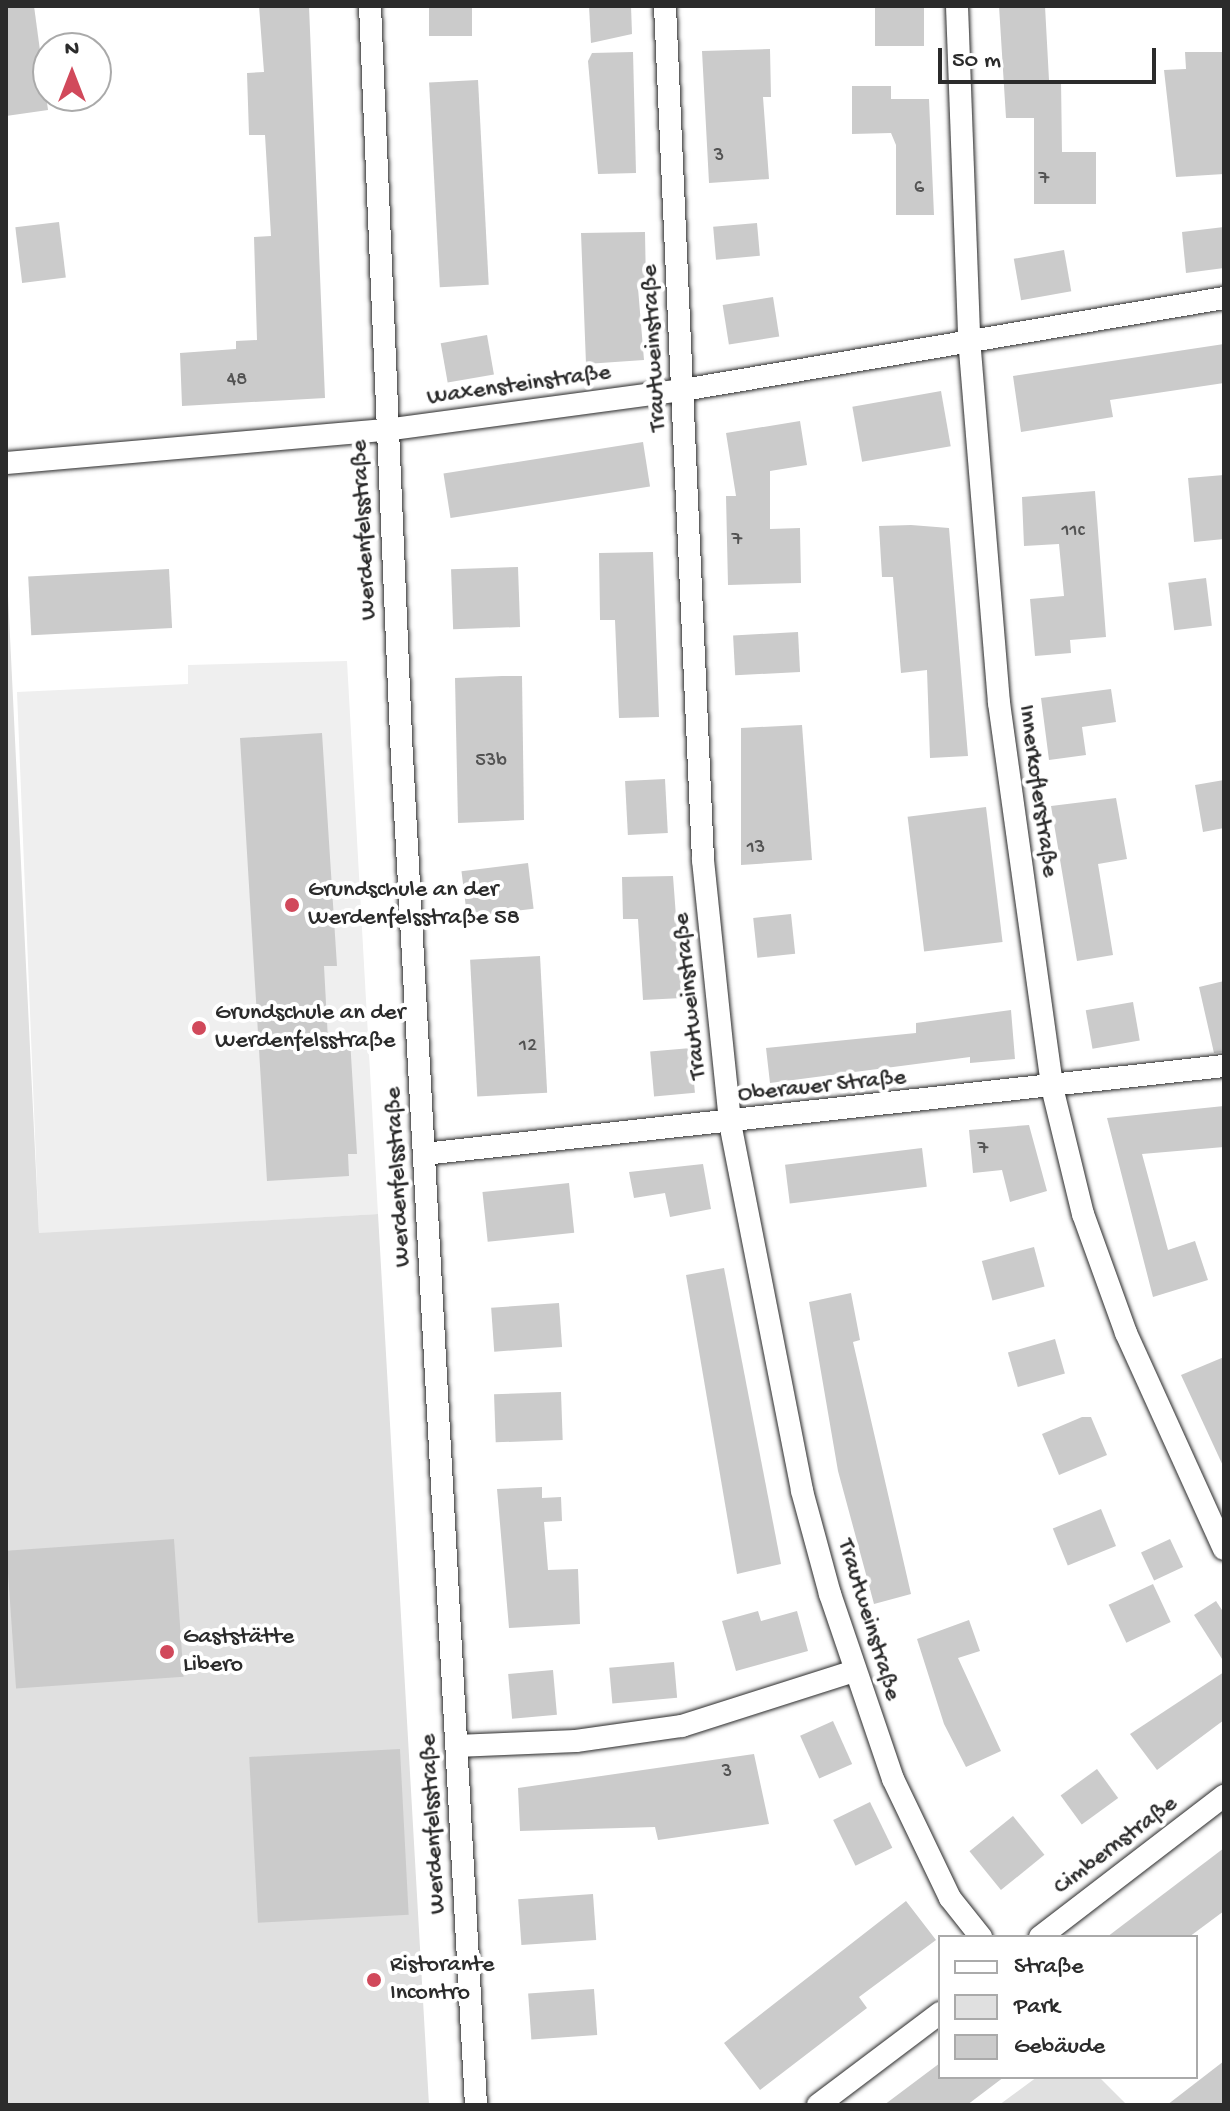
<!DOCTYPE html>
<html>
<head>
<meta charset="utf-8">
<style>
	body { margin:0 }
	#map { position:relative; width:1230px; height:2111px; overflow:hidden; background:#fff; font-family:"Gochi Hand",sans-serif }
	div>[style] { position:absolute }
	.built>* { inset:0; background:#efefef }
	.green>* { inset:0; background:#e0e0e0 }
	.building>* { inset:0; background:#cbcbcb; transform-origin:0 0 }
	.roads { filter:drop-shadow(0 0 2px #2b2b2b) drop-shadow(0 0 2px #2b2b2b) }
	.street>* { height:22px; margin:-11px; padding:0 11px; transform-origin:11px; border-radius:11px; background:#fff }
	.dots>* { width:22px; height:22px; translate:-50% -50%; box-sizing:border-box; border:4px solid #fff; border-radius:50% }
	span { translate:-50% -50%; white-space:nowrap; text-align:center; line-height:1.15; -webkit-text-stroke:8px #fff; paint-order:stroke }
	.number-label { font-size:20px; color:#535353 }
	.number-label span { -webkit-text-stroke-width:0 }
	.street-label { font-size:24px; color:#2b2b2b }
	.poi-label { font-size:24px; color:#2b2b2b }
	.left { translate:0 -50%; text-align:left }
	.frame { position:absolute; inset:0; border:8px solid #2b2b2b; pointer-events:none }
	.legend { position:absolute; left:938px; top:1935px; width:260px; height:144px; box-sizing:border-box; background:#fff; border:2px solid #aaa; margin:0; padding:10px 14px; list-style:none; font-size:24px; color:#2b2b2b }
	.legend li { display:flex; align-items:center; gap:16px; height:40px }
	.legend b { width:40px; border:2px solid #aaa }
	.north { position:absolute; left:32px; top:32px; width:80px; height:80px; box-sizing:border-box; background:#fff; border:2px solid #aaa; border-radius:50%; rotate:0deg; font-size:22px; font-weight:700; line-height:32px; text-align:center; color:#2b2b2b }
	.north::after { content:''; display:block; margin:auto; width:28px; height:36px; background:#d1495b; clip-path:polygon(50% 0,100% 100%,50% 72%,0 100%) }
	.scale { position:absolute; left:938px; top:48px; width:218px; height:36px; box-sizing:border-box; border:4px solid #2b2b2b; border-top:0; padding-left:10px; font-size:24px; line-height:28px; white-space:nowrap; color:#2b2b2b; -webkit-text-stroke:6px #fff; paint-order:stroke }
</style>
</head>
<body>
<div id="map">
	<div class="built">
		<div style="clip-path:polygon(347px 661px,378px 1214px,39px 1234px,17px 692px,188px 684px,188px 665px)"></div>
	</div>
	<div class="green">
		<div style="clip-path:polygon(6px 554px,39px 1233px,378px 1214px,429px 2105px,6px 2105px)"></div>
		<div style="clip-path:polygon(1037px 2077px,1099px 2077px,1127px 2105px,999px 2105px)"></div>
	</div>
	<div class="building">
		<div style="clip-path:polygon(6px 6px,34px 6px,48px 110px,6px 116px)"></div>
		<div style="clip-path:polygon(259px 6px,309px 6px,325px 398px,182px 406px,180px 353px,236px 349px,236px 341px,257px 340px,254px 237px,271px 236px,265px 135px,249px 135px,247px 73px,264px 72px)"></div>
		<div style="left:429px;top:6px;width:43px;height:30px"></div>
		<div style="clip-path:polygon(589px 6px,631px 6px,632px 34px,591px 43px)"></div>
		<div style="left:875px;top:6px;width:49px;height:40px"></div>
		<div style="clip-path:polygon(999px 6px,1045px 6px,1049px 80px,1061px 80px,1062px 152px,1096px 152px,1096px 204px,1034px 204px,1034px 118px,1006px 118px)"></div>
		<div style="clip-path:polygon(770px 49px,771px 97px,763px 97px,769px 179px,709px 183px,702px 51px)"></div>
		<div style="clip-path:polygon(633px 52px,636px 173px,598px 174px,588px 61px,592px 53px)"></div>
		<div style="clip-path:polygon(1185px 52px,1224px 52px,1224px 174px,1176px 177px,1164px 70px,1186px 69px)"></div>
		<div style="left:478px;top:80px;width:205px;height:49px;rotate:87deg"></div>
		<div style="clip-path:polygon(852px 86px,891px 86px,891px 99px,929px 99px,934px 215px,896px 215px,896px 145px,891px 133px,852px 134px)"></div>
		<div style="left:59px;top:222px;width:56px;height:44px;rotate:83deg"></div>
		<div style="left:757px;top:223px;width:33px;height:44px;rotate:85deg"></div>
		<div style="clip-path:polygon(1224px 227px,1224px 268px,1186px 273px,1182px 232px)"></div>
		<div style="clip-path:polygon(645px 232px,646px 287px,638px 288px,644px 360px,586px 364px,581px 233px)"></div>
		<div style="left:1064px;top:250px;width:42px;height:51px;rotate:80deg"></div>
		<div style="left:773px;top:297px;width:40px;height:51px;rotate:81deg"></div>
		<div style="left:487px;top:335px;width:40px;height:47px;rotate:80deg"></div>
		<div style="clip-path:polygon(1224px 344px,1224px 383px,1110px 400px,1113px 417px,1021px 432px,1013px 376px)"></div>
		<div style="left:941px;top:391px;width:56px;height:90px;rotate:80deg"></div>
		<div style="clip-path:polygon(800px 421px,807px 465px,770px 471px,770px 529px,800px 528px,801px 583px,728px 585px,726px 496px,736px 496px,726px 433px)"></div>
		<div style="left:643px;top:442px;width:45px;height:202px;rotate:81deg"></div>
		<div style="clip-path:polygon(1224px 475px,1224px 539px,1194px 542px,1188px 478px)"></div>
		<div style="clip-path:polygon(1095px 491px,1106px 637px,1070px 640px,1071px 653px,1035px 656px,1030px 599px,1064px 596px,1059px 544px,1024px 546px,1022px 497px)"></div>
		<div style="clip-path:polygon(911px 525px,949px 528px,968px 756px,930px 758px,927px 670px,901px 673px,893px 577px,882px 577px,879px 526px)"></div>
		<div style="clip-path:polygon(653px 552px,659px 717px,619px 718px,615px 620px,600px 620px,599px 553px)"></div>
		<div style="left:518px;top:567px;width:60px;height:67px;rotate:88deg"></div>
		<div style="left:169px;top:569px;width:59px;height:141px;rotate:87deg"></div>
		<div style="left:1206px;top:578px;width:48px;height:38px;rotate:83deg"></div>
		<div style="left:798px;top:632px;width:40px;height:65px;rotate:87deg"></div>
		<div style="clip-path:polygon(502px 676px,522px 676px,524px 820px,458px 823px,455px 678px)"></div>
		<div style="clip-path:polygon(1111px 689px,1116px 722px,1082px 727px,1086px 755px,1049px 760px,1041px 698px)"></div>
		<div style="clip-path:polygon(802px 725px,812px 860px,741px 865px,741px 728px)"></div>
		<div style="clip-path:polygon(322px 733px,337px 966px,324px 966px,328px 1040px,350px 1039px,357px 1154px,348px 1154px,349px 1176px,267px 1181px,240px 738px)"></div>
		<div style="left:665px;top:779px;width:54px;height:40px;rotate:87deg"></div>
		<div style="clip-path:polygon(1224px 780px,1224px 828px,1203px 832px,1195px 785px)"></div>
		<div style="clip-path:polygon(1116px 798px,1127px 859px,1098px 864px,1113px 955px,1077px 961px,1051px 806px)"></div>
		<div style="left:986px;top:807px;width:136px;height:79px;rotate:83deg"></div>
		<div style="left:528px;top:863px;width:46px;height:67px;rotate:83deg"></div>
		<div style="clip-path:polygon(673px 876px,682px 998px,643px 1000px,638px 919px,623px 919px,622px 877px)"></div>
		<div style="left:791px;top:914px;width:40px;height:38px;rotate:84deg"></div>
		<div style="left:540px;top:956px;width:137px;height:70px;rotate:87deg"></div>
		<div style="clip-path:polygon(1224px 981px,1224px 1052px,1214px 1053px,1199px 987px)"></div>
		<div style="left:1133px;top:1002px;width:39px;height:48px;rotate:80deg"></div>
		<div style="clip-path:polygon(1011px 1010px,1015px 1059px,970px 1063px,970px 1057px,770px 1083px,766px 1048px,916px 1033px,916px 1023px)"></div>
		<div style="left:691px;top:1048px;width:45px;height:41px;rotate:85deg"></div>
		<div style="clip-path:polygon(1224px 1106px,1224px 1147px,1142px 1154px,1168px 1250px,1195px 1241px,1208px 1280px,1153px 1297px,1107px 1118px)"></div>
		<div style="clip-path:polygon(1029px 1125px,1047px 1191px,1010px 1202px,1002px 1170px,973px 1173px,969px 1130px)"></div>
		<div style="left:922px;top:1148px;width:39px;height:138px;rotate:83deg"></div>
		<div style="clip-path:polygon(703px 1164px,711px 1209px,670px 1217px,665px 1193px,634px 1198px,629px 1172px)"></div>
		<div style="left:569px;top:1183px;width:50px;height:87px;rotate:84deg"></div>
		<div style="left:1034px;top:1247px;width:41px;height:54px;rotate:75deg"></div>
		<div style="clip-path:polygon(724px 1268px,781px 1564px,737px 1574px,686px 1275px)"></div>
		<div style="clip-path:polygon(851px 1293px,860px 1340px,853px 1342px,911px 1594px,874px 1604px,838px 1471px,809px 1302px)"></div>
		<div style="left:559px;top:1303px;width:44px;height:68px;rotate:86deg"></div>
		<div style="left:1055px;top:1339px;width:36px;height:49px;rotate:74deg"></div>
		<div style="clip-path:polygon(1224px 1357px,1224px 1468px,1181px 1375px)"></div>
		<div style="left:561px;top:1392px;width:48px;height:67px;rotate:88deg"></div>
		<div style="clip-path:polygon(1082px 1417px,1091px 1417px,1107px 1455px,1059px 1475px,1042px 1434px)"></div>
		<div style="clip-path:polygon(542px 1487px,542px 1498px,561px 1497px,562px 1521px,544px 1522px,548px 1570px,578px 1569px,580px 1624px,509px 1628px,497px 1489px)"></div>
		<div style="left:1101px;top:1509px;width:40px;height:52px;rotate:68deg"></div>
		<div style="left:174px;top:1539px;width:138px;height:168px;rotate:86deg"></div>
		<div style="left:1170px;top:1539px;width:31px;height:32px;rotate:65deg"></div>
		<div style="left:1153px;top:1584px;width:42px;height:49px;rotate:65deg"></div>
		<div style="clip-path:polygon(1216px 1601px,1224px 1613px,1224px 1662px,1194px 1615px)"></div>
		<div style="clip-path:polygon(758px 1611px,761px 1621px,797px 1611px,808px 1651px,736px 1671px,722px 1621px)"></div>
		<div style="clip-path:polygon(969px 1620px,980px 1651px,958px 1658px,1001px 1751px,966px 1767px,944px 1724px,917px 1639px)"></div>
		<div style="left:674px;top:1662px;width:36px;height:65px;rotate:85deg"></div>
		<div style="left:553px;top:1670px;width:45px;height:45px;rotate:85deg"></div>
		<div style="clip-path:polygon(1224px 1672px,1224px 1720px,1157px 1770px,1130px 1734px)"></div>
		<div style="left:833px;top:1721px;width:47px;height:36px;rotate:66deg"></div>
		<div style="left:400px;top:1749px;width:166px;height:151px;rotate:87deg"></div>
		<div style="clip-path:polygon(754px 1754px,769px 1824px,658px 1840px,655px 1827px,520px 1831px,518px 1788px)"></div>
		<div style="left:1097px;top:1769px;width:36px;height:45px;rotate:54deg"></div>
		<div style="left:870px;top:1802px;width:51px;height:41px;rotate:64deg"></div>
		<div style="left:1013px;top:1816px;width:50px;height:56px;rotate:51deg"></div>
		<div style="clip-path:polygon(1224px 1848px,1224px 1911px,1189px 1937px,1107px 1937px)"></div>
		<div style="left:593px;top:1894px;width:46px;height:75px;rotate:86deg"></div>
		<div style="clip-path:polygon(906px 1901px,936px 1940px,859px 1997px,867px 2008px,760px 2090px,724px 2043px)"></div>
		<div style="left:594px;top:1989px;width:46px;height:66px;rotate:86deg"></div>
		<div style="clip-path:polygon(1224px 2061px,1224px 2105px,1167px 2105px)"></div>
		<div style="clip-path:polygon(940px 2063px,940px 2077px,1004px 2077px,967px 2105px,884px 2105px)"></div>
	</div>
	<div class="roads">
		<div class="street">
			<div style="left:370px;top:6px;width:733px;rotate:87.57deg"></div>
			<div style="left:401px;top:738px;width:1369px;rotate:86.86deg"></div>
			<div style="left:665px;top:6px;width:855px;rotate:87.45deg"></div>
			<div style="left:703px;top:860px;width:264px;rotate:84.1deg"></div>
			<div style="left:730px;top:1123px;width:375px;rotate:78.9deg"></div>
			<div style="left:802px;top:1491px;width:107px;rotate:74.8deg"></div>
			<div style="left:830px;top:1594px;width:195px;rotate:71.2deg"></div>
			<div style="left:893px;top:1779px;width:132px;rotate:64.4deg"></div>
			<div style="left:950px;top:1898px;width:50px;rotate:51.5deg"></div>
			<div style="left:957px;top:6px;width:332px;rotate:87.9deg"></div>
			<div style="left:969px;top:338px;width:366px;rotate:85.3deg"></div>
			<div style="left:999px;top:703px;width:388px;rotate:82.1deg"></div>
			<div style="left:1052px;top:1087px;width:131px;rotate:76.3deg"></div>
			<div style="left:1083px;top:1214px;width:127px;rotate:70.1deg"></div>
			<div style="left:1126px;top:1333px;width:237px;rotate:65.6deg"></div>
			<div style="left:6px;top:463px;width:381px;rotate:-5deg"></div>
			<div style="left:386px;top:430px;width:300px;rotate:-7.7deg"></div>
			<div style="left:683px;top:390px;width:549px;rotate:-9.65deg"></div>
			<div style="left:424px;top:1154px;width:805px;rotate:-6.28deg"></div>
			<div style="left:456px;top:1746px;width:120px;rotate:-2.4deg"></div>
			<div style="left:576px;top:1741px;width:107px;rotate:-8.1deg"></div>
			<div style="left:682px;top:1726px;width:181px;rotate:-17.7deg"></div>
			<div style="left:1040px;top:1937px;width:232px;rotate:-37.5deg"></div>
			<div style="left:818px;top:2105px;width:153px;rotate:-37deg"></div>
		</div>
	</div>
	<div class="dots">
		<div style="left:292px;top:905px;background:#d1495b"></div>
		<div style="left:199px;top:1028px;background:#d1495b"></div>
		<div style="left:167px;top:1652px;background:#d1495b"></div>
		<div style="left:374px;top:1980px;background:#d1495b"></div>
	</div>
	<div class="number-label">
		<span style="left:719px;top:156px">3</span>
		<span style="left:1044px;top:179px">7</span>
		<span style="left:919px;top:188px">6</span>
		<span style="left:237px;top:380px">48</span>
		<span style="left:1073px;top:531px">11c</span>
		<span style="left:737px;top:540px">7</span>
		<span style="left:491px;top:761px">53b</span>
		<span style="left:756px;top:848px">13</span>
		<span style="left:528px;top:1046px">12</span>
		<span style="left:983px;top:1149px">7</span>
		<span style="left:727px;top:1772px">3</span>
	</div>
	<div class="street-label">
		<span style="left:655px;top:348px;rotate:-93deg">Trautweinstraße</span>
		<span style="left:519px;top:386px;rotate:-8deg">Waxensteinstraße</span>
		<span style="left:365px;top:530px;rotate:-93deg">Werdenfelsstraße</span>
		<span style="left:1037px;top:791px;rotate:82deg">Innerkoflerstraße</span>
		<span style="left:691px;top:996px;rotate:-96deg">Trautweinstraße</span>
		<span style="left:822px;top:1087px;rotate:-6deg">Oberauer Straße</span>
		<span style="left:399px;top:1177px;rotate:-93deg">Werdenfelsstraße</span>
		<span style="left:868px;top:1620px;rotate:73deg">Trautweinstraße</span>
		<span style="left:434px;top:1824px;rotate:-93deg">Werdenfelsstraße</span>
		<span style="left:1116px;top:1846px;rotate:-37deg">Cimbernstraße</span>
	</div>
	<div class="poi-label">
		<span class="left" style="left:308px;top:905px">Grundschule an der<br>Werdenfelsstraße 58</span>
		<span class="left" style="left:215px;top:1028px">Grundschule an der<br>Werdenfelsstraße</span>
		<span class="left" style="left:183px;top:1652px">Gaststätte<br>Libero</span>
		<span class="left" style="left:390px;top:1980px">Ristorante<br>Incontro</span>
	</div>
	<div class="frame"></div>
	<ul class="legend">
	<li><b style="height:10px;background:#fff"></b>Straße</li>
	<li><b style="height:22px;background:#e0e0e0"></b>Park</li>
	<li><b style="height:22px;background:#cbcbcb"></b>Gebäude</li>
	</ul>
	<div class="north">N</div>
	<div class="scale">50 m</div>
</div>
</body>
</html>
